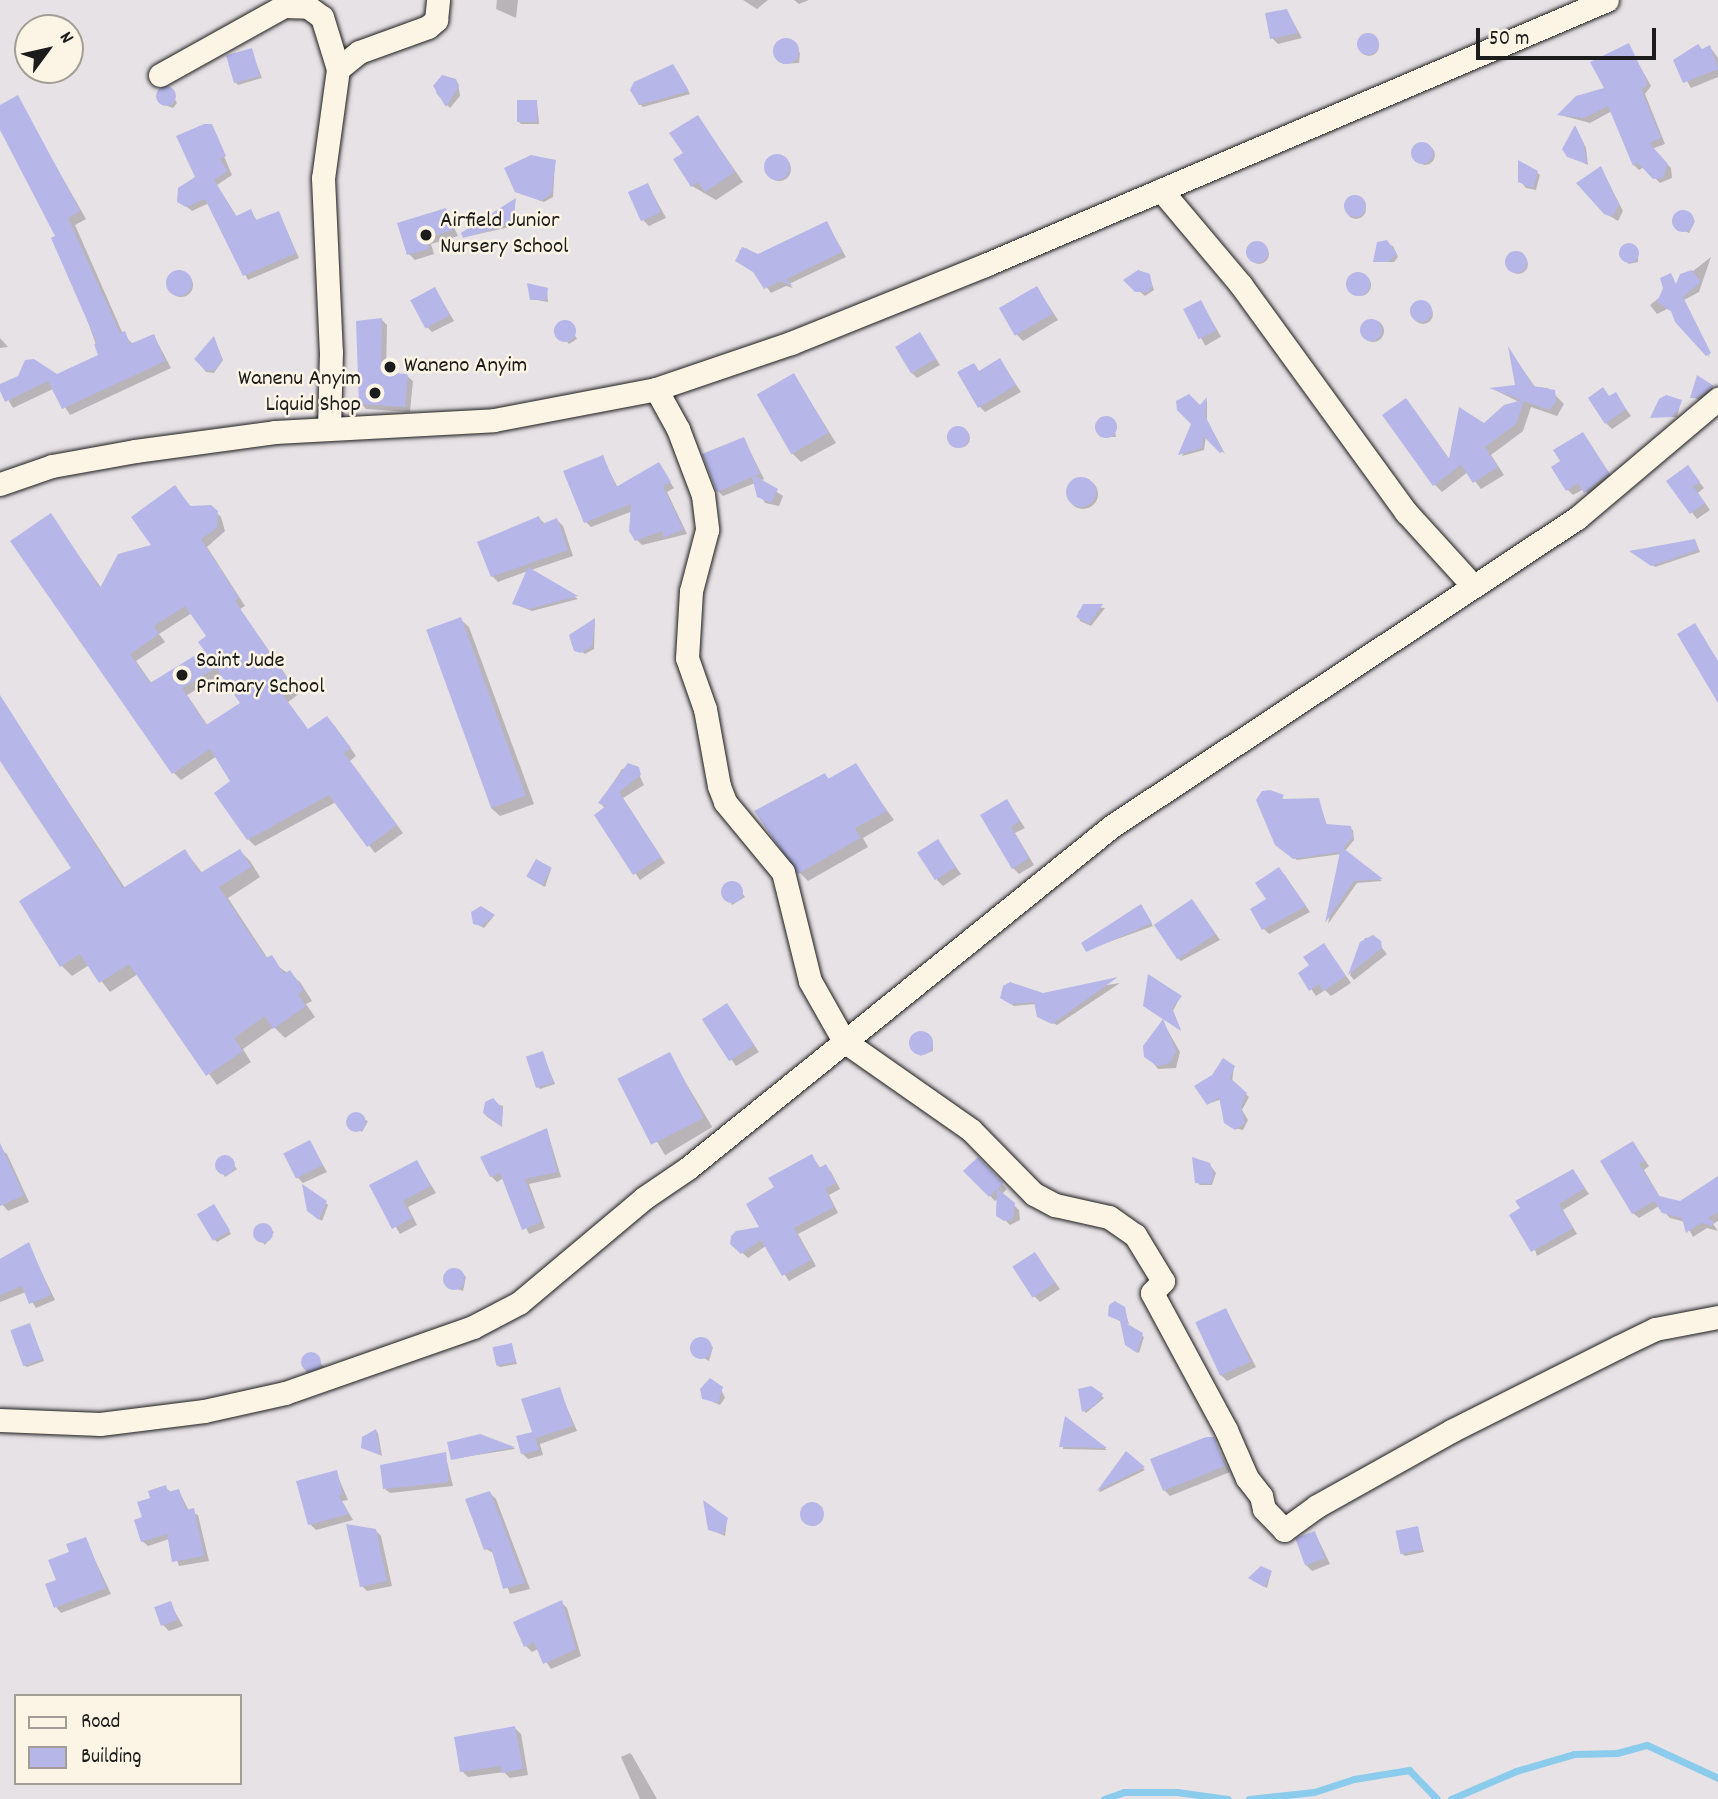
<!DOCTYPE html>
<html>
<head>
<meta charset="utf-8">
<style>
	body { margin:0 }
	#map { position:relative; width:1718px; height:1799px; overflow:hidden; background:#e7e2e6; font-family:Dekko,sans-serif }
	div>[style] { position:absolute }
	.shadow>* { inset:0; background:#0003; transform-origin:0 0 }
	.round { border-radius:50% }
	.stream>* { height:7px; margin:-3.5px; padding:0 3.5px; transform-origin:3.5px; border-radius:3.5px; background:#8bcbec }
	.building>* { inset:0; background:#b6b7e8; transform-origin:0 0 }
	.roads { filter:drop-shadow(0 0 2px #1c1c1c) drop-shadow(0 0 2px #1c1c1c) }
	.street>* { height:23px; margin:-11.5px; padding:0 11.5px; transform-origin:11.5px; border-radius:11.5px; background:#fcf5e5 }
	.dots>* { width:19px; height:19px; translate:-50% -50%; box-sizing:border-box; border:4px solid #fcf5e5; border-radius:50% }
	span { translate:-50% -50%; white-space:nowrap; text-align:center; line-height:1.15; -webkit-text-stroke:5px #fcf5e5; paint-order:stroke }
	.poi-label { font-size:23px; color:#1c1c1c }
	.left { translate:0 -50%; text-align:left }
	.right { translate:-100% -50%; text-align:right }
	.legend { position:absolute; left:14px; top:1694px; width:228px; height:91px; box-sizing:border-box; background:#fcf5e5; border:2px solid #a29e95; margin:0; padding:9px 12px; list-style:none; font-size:21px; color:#1c1c1c }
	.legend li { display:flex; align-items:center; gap:14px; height:35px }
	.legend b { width:35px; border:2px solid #a29e95 }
	.north { position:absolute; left:14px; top:14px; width:70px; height:70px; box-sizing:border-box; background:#fcf5e5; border:2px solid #a29e95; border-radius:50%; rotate:57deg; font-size:19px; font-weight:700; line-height:28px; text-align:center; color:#1c1c1c }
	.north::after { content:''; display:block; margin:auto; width:24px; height:32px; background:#1c1c1c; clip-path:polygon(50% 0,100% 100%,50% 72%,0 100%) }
	.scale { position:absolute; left:1476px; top:28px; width:180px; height:32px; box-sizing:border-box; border:4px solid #1c1c1c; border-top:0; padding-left:9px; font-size:21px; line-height:24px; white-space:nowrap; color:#1c1c1c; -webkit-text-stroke:5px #fcf5e5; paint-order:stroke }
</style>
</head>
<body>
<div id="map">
	<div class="shadow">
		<div style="clip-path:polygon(497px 0,518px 0,516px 18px,496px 9px)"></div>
		<div style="clip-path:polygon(743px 0,768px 0,757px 9px)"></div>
		<div style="clip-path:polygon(794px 0,809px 0,799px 4px)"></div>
		<div style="clip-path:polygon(1287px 11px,1302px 38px,1278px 44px,1272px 38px)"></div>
		<div class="round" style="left:1359px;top:36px;width:20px;height:20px"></div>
		<div style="clip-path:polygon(789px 40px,800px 53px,799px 63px,783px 64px,774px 49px)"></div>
		<div style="clip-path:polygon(1628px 45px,1651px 86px,1645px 94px,1665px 144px,1652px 149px,1671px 168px,1672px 178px,1660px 183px,1644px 167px,1639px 170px,1634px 165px,1612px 111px,1590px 123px,1560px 115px,1577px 98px,1607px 89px)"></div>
		<div style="clip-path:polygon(1710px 47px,1718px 58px,1718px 77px,1691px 88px,1675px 60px)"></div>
		<div style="clip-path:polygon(251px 50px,262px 78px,238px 85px,236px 83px)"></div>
		<div style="clip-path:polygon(675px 68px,690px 94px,643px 107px,640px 104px)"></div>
		<div style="clip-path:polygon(442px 77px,458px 83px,460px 96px,450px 108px,436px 93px)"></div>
		<div style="clip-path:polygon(168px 88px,177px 103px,173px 108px,162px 104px,160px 90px)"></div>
		<div style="clip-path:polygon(17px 98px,86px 219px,75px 225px,123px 334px,134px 345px,154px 336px,171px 368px,70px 415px,53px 389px,13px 408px,0 386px,57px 376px,100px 356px,58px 237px,0 127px,0 107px)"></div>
		<div style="clip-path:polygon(537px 102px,539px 124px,521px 124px,518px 121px)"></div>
		<div style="clip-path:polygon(698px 117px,743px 182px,716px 200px,692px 186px,685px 154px)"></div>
		<div style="clip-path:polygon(211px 126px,232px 175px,217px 185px,237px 217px,250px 211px,258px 222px,279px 213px,299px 258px,248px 280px,209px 203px,192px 211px,182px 203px,197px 178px)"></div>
		<div style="clip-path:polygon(1577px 130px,1586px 148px,1588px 165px,1569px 156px)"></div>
		<div class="round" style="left:1415px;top:145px;width:20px;height:20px"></div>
		<div class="round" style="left:767px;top:157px;width:24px;height:24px"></div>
		<div style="clip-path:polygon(555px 162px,553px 197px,544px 202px,516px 191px)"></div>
		<div style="clip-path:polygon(1601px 168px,1623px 211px,1618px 221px,1605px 213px)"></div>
		<div style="clip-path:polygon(1533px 169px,1540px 175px,1536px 190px,1526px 188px,1518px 178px)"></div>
		<div style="clip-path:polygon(648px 185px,666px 218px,649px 226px,643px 220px)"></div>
		<div class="round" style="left:1346px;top:199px;width:20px;height:20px"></div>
		<div style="clip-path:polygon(515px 200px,515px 226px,465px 237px)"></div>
		<div style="clip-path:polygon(446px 210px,458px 236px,431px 244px,434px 254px,415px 260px,409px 254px)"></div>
		<div style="clip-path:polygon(1678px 213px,1688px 213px,1695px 221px,1689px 233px,1675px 226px)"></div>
		<div style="clip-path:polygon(827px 223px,846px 257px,789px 284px,793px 288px,786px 286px,771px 293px,757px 274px,737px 260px,740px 250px,746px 248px,758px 256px)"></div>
		<div style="clip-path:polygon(1379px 243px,1393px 246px,1398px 257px,1394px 262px,1375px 262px)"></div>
		<div class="round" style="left:1249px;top:244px;width:20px;height:20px"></div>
		<div style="clip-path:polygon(1625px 246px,1638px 249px,1638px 262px,1629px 264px,1623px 258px)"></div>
		<div class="round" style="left:1508px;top:254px;width:20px;height:20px"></div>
		<div style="clip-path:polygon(1711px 257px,1699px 292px,1684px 300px,1710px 358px,1673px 312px,1667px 309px,1657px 314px,1650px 305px)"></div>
		<div class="round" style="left:169px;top:273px;width:24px;height:24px"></div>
		<div class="round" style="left:1349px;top:274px;width:22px;height:22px"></div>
		<div style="clip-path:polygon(1149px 275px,1154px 290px,1145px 296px,1126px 280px)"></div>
		<div style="clip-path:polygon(1037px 288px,1058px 320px,1023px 341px,1017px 335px)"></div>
		<div style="clip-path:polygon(435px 289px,454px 321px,432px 332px,426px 326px)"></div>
		<div style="clip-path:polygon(547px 290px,548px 302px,531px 299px)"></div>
		<div style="left:1201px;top:302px;width:40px;height:18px;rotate:60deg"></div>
		<div class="round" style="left:1413px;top:304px;width:20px;height:20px"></div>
		<div style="clip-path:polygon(382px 320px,387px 325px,386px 374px,407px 376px,413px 381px,410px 412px,366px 409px,361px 403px)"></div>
		<div class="round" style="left:1362px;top:320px;width:22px;height:22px"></div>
		<div style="clip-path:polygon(560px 323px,568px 323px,577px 339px,569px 344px,556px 330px)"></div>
		<div style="clip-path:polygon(920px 334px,940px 365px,917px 378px,911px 372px)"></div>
		<div style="clip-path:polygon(0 338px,8px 347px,0 348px)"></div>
		<div style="clip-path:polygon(214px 338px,223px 360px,214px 373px,206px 372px,196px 359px)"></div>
		<div style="clip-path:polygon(1510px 351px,1535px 387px,1548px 388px,1564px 404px,1557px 416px,1531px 407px,1523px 431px,1491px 455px,1504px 475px,1481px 489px,1468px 472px,1442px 492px,1435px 485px,1413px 408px,1450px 460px,1484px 426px,1519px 402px,1493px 389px,1517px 387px)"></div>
		<div style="clip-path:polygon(1000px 360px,1021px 392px,985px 412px,979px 406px,973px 365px,980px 372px)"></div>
		<div style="clip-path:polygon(794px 375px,836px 443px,801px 462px,792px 453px)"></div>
		<div style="clip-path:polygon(1698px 377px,1714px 389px,1700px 400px,1692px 397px)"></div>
		<div style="clip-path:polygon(1603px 390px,1610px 398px,1615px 394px,1631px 416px,1612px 429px,1606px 423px)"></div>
		<div style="clip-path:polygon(1207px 400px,1207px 420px,1225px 454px,1206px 436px,1204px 450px,1182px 456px)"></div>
		<div style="clip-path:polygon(1681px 401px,1677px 417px,1652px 417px)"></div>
		<div style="clip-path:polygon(1113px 420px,1116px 437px,1102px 437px,1099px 421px)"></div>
		<div class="round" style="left:950px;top:428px;width:20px;height:20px"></div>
		<div style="clip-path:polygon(1583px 434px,1614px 480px,1592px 498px,1584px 489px,1573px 495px,1567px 489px)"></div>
		<div style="clip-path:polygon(744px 439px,764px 479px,760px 481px,783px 496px,779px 506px,765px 503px,755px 483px,723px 496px,718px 491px)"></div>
		<div style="clip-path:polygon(602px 457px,618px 488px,659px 465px,674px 488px,667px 492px,687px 534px,642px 545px,637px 540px,633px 511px,591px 527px,586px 522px)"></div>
		<div style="clip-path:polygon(1688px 468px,1704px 488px,1698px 493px,1710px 510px,1697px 519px,1669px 482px)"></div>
		<div class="round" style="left:1068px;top:479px;width:30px;height:30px"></div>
		<div style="clip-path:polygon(evenodd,175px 487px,192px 508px,214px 510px,221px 517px,225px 531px,207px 547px,245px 606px,240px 609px,299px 694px,288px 702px,309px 731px,334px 725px,356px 756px,350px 761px,403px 833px,375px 853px,336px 802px,255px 846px,248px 839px,233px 782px,217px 756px,181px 780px,174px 773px,12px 542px,51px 516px,102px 589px,154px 546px,175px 487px,192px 613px,209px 637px,206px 651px,152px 684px,136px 661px,165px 642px,159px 634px,192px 613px,175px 487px,222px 675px,242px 704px,208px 726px,187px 695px,222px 675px)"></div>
		<div style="clip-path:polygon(539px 518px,545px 524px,557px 520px,563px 526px,573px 556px,531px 570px,578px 599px,532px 611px,514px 604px,528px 571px,498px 582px,492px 576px)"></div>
		<div style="clip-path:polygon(1695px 540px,1700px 552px,1655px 567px,1633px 552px)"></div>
		<div style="clip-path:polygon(1084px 606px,1105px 608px,1091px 626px,1080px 621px,1078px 612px)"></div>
		<div style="clip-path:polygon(460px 619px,469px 627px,534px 804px,500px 816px,491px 808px)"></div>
		<div style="clip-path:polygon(595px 620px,594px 649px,585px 654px,572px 645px,570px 636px)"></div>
		<div style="clip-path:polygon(2px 701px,125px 888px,185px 851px,203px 874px,240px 851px,250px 861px,260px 877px,228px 898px,268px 959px,300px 982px,312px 1001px,306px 1004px,315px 1017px,285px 1038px,274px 1027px,243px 1049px,251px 1062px,217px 1085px,138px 974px,110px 992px,89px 965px,72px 976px,62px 966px,73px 869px,0 758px)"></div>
		<div style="clip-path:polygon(635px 766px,644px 785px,623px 798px,665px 863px,640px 880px,596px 815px,606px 809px,600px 803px,622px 769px)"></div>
		<div style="clip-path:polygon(855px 766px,894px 820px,863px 838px,868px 847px,808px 881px,799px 872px,825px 775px,830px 780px)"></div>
		<div style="clip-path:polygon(1263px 793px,1303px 804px,1318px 800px,1327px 825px,1353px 830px,1354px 840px,1344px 852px,1382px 881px,1357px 883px,1328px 924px,1341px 854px,1297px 860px,1280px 847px)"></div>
		<div style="clip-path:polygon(1007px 801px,1025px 828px,1015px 833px,1034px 865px,1019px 874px,1013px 868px)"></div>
		<div style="clip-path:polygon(937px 841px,961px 874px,943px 886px,937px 880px)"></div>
		<div style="clip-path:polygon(551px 869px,545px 887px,531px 879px)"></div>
		<div style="clip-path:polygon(1284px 874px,1310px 912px,1269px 934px,1264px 929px,1269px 899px)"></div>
		<div style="clip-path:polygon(735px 883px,745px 897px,732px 905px,724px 889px)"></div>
		<div style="clip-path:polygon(1196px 906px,1220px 940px,1181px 961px,1176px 956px)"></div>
		<div style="clip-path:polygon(1143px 909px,1153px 926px,1087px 950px)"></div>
		<div style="clip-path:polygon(494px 916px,484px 928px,474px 923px)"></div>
		<div style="clip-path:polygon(1373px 937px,1387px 954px,1354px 980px,1350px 975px,1365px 938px)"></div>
		<div style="clip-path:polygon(1324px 945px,1351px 983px,1331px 996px,1325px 990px,1316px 996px,1300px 973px,1311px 966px)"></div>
		<div style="clip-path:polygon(1120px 983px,1057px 1025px,1039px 1016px,1036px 1004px,1014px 1006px,1005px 1000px)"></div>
		<div style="clip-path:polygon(1180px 997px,1173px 1011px,1181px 1030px,1148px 1009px)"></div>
		<div style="clip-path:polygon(732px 1012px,759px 1052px,736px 1066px,704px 1020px)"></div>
		<div style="clip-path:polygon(1163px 1022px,1180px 1052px,1176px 1068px,1158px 1069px,1144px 1051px)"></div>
		<div style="clip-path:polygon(924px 1032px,933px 1041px,933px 1051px,920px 1056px,913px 1039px)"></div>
		<div style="clip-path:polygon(542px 1053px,555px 1084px,540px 1089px,538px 1087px)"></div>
		<div style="left:669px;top:1055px;width:84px;height:55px;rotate:59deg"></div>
		<div style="clip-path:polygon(1234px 1067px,1232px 1082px,1249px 1097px,1242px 1110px,1248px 1120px,1243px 1130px,1230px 1127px,1222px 1099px,1208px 1104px)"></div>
		<div style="clip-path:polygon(488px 1102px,503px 1106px,502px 1127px,486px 1116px)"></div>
		<div style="clip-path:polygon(353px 1115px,368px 1121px,362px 1132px,348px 1123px)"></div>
		<div style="clip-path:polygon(547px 1130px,561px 1177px,529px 1184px,545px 1228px,529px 1234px,504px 1178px,497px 1182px,491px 1176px)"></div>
		<div style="clip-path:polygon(310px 1142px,327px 1172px,303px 1183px,297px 1177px)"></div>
		<div style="clip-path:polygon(1633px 1143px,1649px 1166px,1644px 1170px,1661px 1199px,1681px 1203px,1718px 1179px,1718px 1221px,1713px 1224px,1718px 1231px,1707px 1228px,1693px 1237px,1685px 1222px,1670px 1218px,1659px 1206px,1639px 1218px,1633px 1213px)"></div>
		<div style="clip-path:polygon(0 1149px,7px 1154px,29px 1202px,8px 1211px,0 1202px)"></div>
		<div style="clip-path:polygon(227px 1156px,237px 1169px,225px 1177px,217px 1163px)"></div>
		<div style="clip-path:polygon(812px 1156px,821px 1169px,825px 1167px,831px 1172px,840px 1189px,829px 1195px,838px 1213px,798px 1234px,816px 1266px,789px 1281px,766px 1246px,748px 1258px,732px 1243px,762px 1228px,776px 1188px)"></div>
		<div style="clip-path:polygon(978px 1159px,1007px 1189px,1002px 1194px,1019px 1210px,1020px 1220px,1010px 1225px,996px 1211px,998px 1198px,995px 1201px,966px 1171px)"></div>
		<div style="clip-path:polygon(417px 1162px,436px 1193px,408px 1207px,417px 1225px,400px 1234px,372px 1186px)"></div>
		<div style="clip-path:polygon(1210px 1165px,1216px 1173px,1212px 1185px,1200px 1185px,1197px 1182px)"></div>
		<div style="clip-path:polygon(1573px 1171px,1589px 1194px,1563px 1210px,1577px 1234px,1537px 1256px,1522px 1209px)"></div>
		<div style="clip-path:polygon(325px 1202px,328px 1205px,322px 1221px,312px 1214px)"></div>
		<div style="clip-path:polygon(216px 1208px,231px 1234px,217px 1242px,215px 1240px)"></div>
		<div style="clip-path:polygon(262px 1225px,274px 1232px,265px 1245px,254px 1233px)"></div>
		<div style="clip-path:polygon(28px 1244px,55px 1300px,36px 1308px,26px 1292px,0 1302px,0 1259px)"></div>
		<div style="clip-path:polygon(1035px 1254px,1060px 1289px,1040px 1302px,1034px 1296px)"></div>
		<div style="clip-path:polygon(456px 1270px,466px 1277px,463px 1291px,446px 1285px,449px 1271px)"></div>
		<div style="clip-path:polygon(1124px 1308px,1129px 1324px,1122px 1323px,1144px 1337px,1139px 1353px,1130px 1347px,1122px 1322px,1110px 1315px)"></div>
		<div style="clip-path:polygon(1226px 1310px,1256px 1367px,1227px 1381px,1221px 1375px)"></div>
		<div style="clip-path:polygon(30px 1325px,44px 1361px,27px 1367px,24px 1365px)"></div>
		<div style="clip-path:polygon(700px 1338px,713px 1347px,709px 1361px,692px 1351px)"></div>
		<div style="clip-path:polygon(511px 1345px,517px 1364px,500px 1367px,497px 1365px)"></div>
		<div style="clip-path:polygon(314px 1355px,324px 1367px,307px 1373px,303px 1360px)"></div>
		<div style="clip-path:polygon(1091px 1388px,1104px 1398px,1086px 1413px,1084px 1411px)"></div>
		<div style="clip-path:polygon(559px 1389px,577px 1431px,540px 1444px,543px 1455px,528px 1459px,522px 1453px)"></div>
		<div style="clip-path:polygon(721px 1389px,725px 1398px,720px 1405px,704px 1398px)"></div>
		<div style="clip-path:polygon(1066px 1419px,1106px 1449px,1106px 1450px,1063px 1449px)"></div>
		<div style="clip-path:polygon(376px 1431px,378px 1433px,382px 1456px,362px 1447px)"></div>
		<div style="clip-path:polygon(479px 1436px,514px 1448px,515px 1449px,452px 1459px)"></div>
		<div style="clip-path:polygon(1213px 1439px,1230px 1472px,1170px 1496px,1164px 1490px)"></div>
		<div style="clip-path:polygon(445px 1454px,453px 1486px,390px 1493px,385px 1489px)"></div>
		<div style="clip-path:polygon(1127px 1454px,1145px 1470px,1100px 1492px,1099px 1491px)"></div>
		<div style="clip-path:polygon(336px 1472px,348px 1500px,342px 1501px,353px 1520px,316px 1530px,310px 1524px)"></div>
		<div style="clip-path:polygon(165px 1487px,172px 1493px,179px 1491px,189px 1511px,198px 1515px,209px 1561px,179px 1566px,169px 1539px,148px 1546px,142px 1541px,152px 1499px)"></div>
		<div style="clip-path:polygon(490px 1493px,496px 1499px,530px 1589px,510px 1594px,495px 1554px,486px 1549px)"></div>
		<div class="round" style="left:803px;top:1506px;width:20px;height:20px"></div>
		<div style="clip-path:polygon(727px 1519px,725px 1536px,709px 1529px)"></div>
		<div style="clip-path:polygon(1417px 1528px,1424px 1552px,1405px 1556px,1402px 1553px)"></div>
		<div style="clip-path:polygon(375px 1530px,381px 1536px,392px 1586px,367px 1591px,362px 1586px)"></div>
		<div style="clip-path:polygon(1315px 1533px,1330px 1564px,1312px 1571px,1306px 1565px)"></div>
		<div style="clip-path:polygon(85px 1539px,111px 1594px,61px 1613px,56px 1607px,72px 1553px)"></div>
		<div style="clip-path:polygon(1271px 1573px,1267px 1588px,1252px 1580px)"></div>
		<div style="clip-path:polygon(561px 1602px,567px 1608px,581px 1656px,551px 1669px,538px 1649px,532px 1652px,526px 1646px)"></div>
		<div style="clip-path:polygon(170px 1603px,183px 1626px,169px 1631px,163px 1625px)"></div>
		<div style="clip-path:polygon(515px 1728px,521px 1734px,528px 1775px,510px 1778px,504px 1772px,468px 1777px,462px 1771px)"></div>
		<div style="clip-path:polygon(630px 1753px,632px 1755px,657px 1799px,640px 1799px,621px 1757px)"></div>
	</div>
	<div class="stream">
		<div style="left:1104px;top:1799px;width:21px;rotate:-19deg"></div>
		<div style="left:1124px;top:1792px;width:53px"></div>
		<div style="left:1177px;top:1792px;width:51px;rotate:7.8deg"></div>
		<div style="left:1249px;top:1799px;width:65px;rotate:-6.1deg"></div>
		<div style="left:1314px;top:1792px;width:42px;rotate:-18deg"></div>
		<div style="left:1354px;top:1779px;width:56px;rotate:-9.3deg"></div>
		<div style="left:1409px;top:1770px;width:40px;rotate:46deg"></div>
		<div style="left:1451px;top:1799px;width:71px;rotate:-23.3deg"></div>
		<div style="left:1516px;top:1771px;width:60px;rotate:-16.3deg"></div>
		<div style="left:1574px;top:1754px;width:43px;rotate:-1.3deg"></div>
		<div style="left:1617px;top:1753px;width:31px;rotate:-15deg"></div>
		<div style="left:1647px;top:1745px;width:78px;rotate:24.9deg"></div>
	</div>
	<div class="building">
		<div style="clip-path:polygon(1287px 9px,1298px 33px,1270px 39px,1265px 13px)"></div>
		<div class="round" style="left:1357px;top:33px;width:22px;height:22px"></div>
		<div class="round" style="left:773px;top:38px;width:26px;height:26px"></div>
		<div style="clip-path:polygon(1629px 43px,1646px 79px,1647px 86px,1641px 89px,1661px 138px,1649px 143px,1668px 164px,1663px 178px,1653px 179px,1637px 162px,1633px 166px,1608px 106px,1584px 118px,1557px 115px,1576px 96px,1604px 88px,1590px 62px)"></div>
		<div style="clip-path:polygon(1698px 44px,1702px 49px,1710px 45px,1718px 69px,1683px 83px,1673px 60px)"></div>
		<div style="left:252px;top:48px;width:29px;height:27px;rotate:74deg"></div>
		<div style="clip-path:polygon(673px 64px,689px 91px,639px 105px,630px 90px,634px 82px)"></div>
		<div style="clip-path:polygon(442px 75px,456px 79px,459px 86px,446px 107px,433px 86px)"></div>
		<div class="round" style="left:156px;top:86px;width:20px;height:20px"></div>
		<div style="clip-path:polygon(18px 95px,80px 211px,68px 218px,120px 333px,125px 331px,130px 344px,154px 334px,165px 361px,62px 409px,48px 381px,5px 402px,0 391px,0 384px,18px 376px,25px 360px,34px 359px,57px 374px,98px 355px,94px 344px,97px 343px,51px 238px,55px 236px,0 130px,0 105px)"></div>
		<div style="left:517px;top:100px;width:20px;height:22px"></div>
		<div style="clip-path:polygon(698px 115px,735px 172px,705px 192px,698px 182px,691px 187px,673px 159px,683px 153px,669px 133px)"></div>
		<div style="clip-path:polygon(204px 124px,212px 124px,226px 156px,220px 159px,228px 171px,214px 180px,236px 216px,251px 209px,256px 220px,279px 211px,296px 253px,243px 276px,205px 199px,186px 207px,177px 202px,178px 188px,195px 177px,176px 136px)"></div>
		<div style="clip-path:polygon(1575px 125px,1584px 144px,1587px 164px,1567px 157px,1562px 149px)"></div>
		<div class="round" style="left:1411px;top:142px;width:22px;height:22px"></div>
		<div class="round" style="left:764px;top:154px;width:26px;height:26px"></div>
		<div style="clip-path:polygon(531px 155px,556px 160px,551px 194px,541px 201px,515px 192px,504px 168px)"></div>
		<div style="clip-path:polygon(1518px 160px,1538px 171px,1533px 188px,1518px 182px)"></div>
		<div style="clip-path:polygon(1601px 166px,1619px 205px,1612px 217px,1604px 214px,1576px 183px)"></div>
		<div style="left:648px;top:183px;width:32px;height:22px;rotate:66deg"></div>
		<div class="round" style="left:1344px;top:195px;width:22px;height:22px"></div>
		<div style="clip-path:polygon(516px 198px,513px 223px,463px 238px,461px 233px)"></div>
		<div style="clip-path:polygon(446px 208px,453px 230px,426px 238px,429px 249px,407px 255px,397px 223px)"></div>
		<div class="round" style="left:1672px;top:210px;width:22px;height:22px"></div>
		<div style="clip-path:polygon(827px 221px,842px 252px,786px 279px,793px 286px,780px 281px,764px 289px,753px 272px,735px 261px,742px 247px,758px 254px)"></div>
		<div style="clip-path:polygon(1387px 240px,1397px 254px,1388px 262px,1373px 262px,1377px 242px)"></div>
		<div class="round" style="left:1246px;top:241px;width:22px;height:22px"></div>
		<div class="round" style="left:1619px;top:243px;width:20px;height:20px"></div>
		<div class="round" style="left:1505px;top:251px;width:22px;height:22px"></div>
		<div style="clip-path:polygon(1138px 270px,1150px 274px,1152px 287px,1148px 292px,1135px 292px,1123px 280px)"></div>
		<div style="clip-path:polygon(1692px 270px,1701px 282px,1683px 297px,1711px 353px,1706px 356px,1675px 322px,1671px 311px,1657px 302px,1663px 288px,1660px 278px,1671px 273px,1676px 284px,1680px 274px)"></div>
		<div class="round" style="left:166px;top:270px;width:26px;height:26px"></div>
		<div class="round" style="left:1346px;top:272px;width:24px;height:24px"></div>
		<div style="clip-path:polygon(527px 283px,548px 288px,546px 300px,530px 300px)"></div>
		<div style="left:1037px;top:286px;width:32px;height:44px;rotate:60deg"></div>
		<div style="left:435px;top:287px;width:32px;height:28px;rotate:62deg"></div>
		<div class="round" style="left:1410px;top:300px;width:22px;height:22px"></div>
		<div style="left:1201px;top:300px;width:34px;height:20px;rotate:63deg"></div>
		<div style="clip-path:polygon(382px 318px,381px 372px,408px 374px,405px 407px,359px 404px,356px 321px)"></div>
		<div class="round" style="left:1360px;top:319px;width:22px;height:22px"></div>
		<div class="round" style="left:554px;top:320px;width:22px;height:22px"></div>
		<div style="left:920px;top:332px;width:31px;height:29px;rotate:59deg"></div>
		<div style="clip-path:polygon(214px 336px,222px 360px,215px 370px,206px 371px,194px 359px)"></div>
		<div style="clip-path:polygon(1508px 346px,1533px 386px,1555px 390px,1556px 402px,1549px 410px,1524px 401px,1516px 424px,1485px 447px,1498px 467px,1473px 483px,1461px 465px,1433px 486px,1382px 415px,1406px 398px,1449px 459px,1459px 407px,1484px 423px,1504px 405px,1522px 400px,1489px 388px,1515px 385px)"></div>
		<div style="clip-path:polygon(1000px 358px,1016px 385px,978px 408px,957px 372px,974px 363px,979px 371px)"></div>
		<div style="left:794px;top:373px;width:69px;height:43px;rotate:60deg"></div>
		<div style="clip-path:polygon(1697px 375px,1714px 386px,1697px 398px,1690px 398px)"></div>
		<div style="clip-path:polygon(1603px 387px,1609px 396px,1616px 392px,1626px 409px,1605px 424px,1588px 398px)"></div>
		<div style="clip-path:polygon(1189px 394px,1200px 405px,1207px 397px,1205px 416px,1223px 451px,1220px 453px,1203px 436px,1202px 448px,1178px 455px,1191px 424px,1177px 410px,1176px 401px)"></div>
		<div style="clip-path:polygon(1666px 395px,1682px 400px,1678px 411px,1671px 417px,1650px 418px,1659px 399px)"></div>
		<div class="round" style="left:1095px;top:416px;width:22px;height:22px"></div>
		<div class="round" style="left:947px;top:426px;width:22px;height:22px"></div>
		<div style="clip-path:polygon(1583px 432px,1609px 473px,1584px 493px,1578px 483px,1566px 491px,1551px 467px,1560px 461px,1553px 450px)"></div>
		<div style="clip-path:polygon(744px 437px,760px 474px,755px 476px,778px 489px,771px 503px,757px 497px,752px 477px,717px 492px,702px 454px)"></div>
		<div style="clip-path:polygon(603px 455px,616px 487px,659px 462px,671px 482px,663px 486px,683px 529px,664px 538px,662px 531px,635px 541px,629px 531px,631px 504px,584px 523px,563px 471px)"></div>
		<div style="clip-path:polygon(1688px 465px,1700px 482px,1693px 486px,1705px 503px,1690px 514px,1666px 481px)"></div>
		<div class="round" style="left:1066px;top:477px;width:30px;height:30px"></div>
		<div style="clip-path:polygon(evenodd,175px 485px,190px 506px,211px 505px,218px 511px,217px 528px,201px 539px,239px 598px,235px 601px,293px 687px,282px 694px,308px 729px,327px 716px,351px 748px,344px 753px,397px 825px,367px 847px,329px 795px,247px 840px,214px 793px,230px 781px,210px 749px,172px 774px,10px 541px,51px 513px,100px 588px,118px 554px,151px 545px,131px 517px,175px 485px,185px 606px,206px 636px,198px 642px,204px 650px,150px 683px,130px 654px,159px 634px,154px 626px,185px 606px,175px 485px,216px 668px,240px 703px,206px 725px,182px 688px,216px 668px)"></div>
		<div style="clip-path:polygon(539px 516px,542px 524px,557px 518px,568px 550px,491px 577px,477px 542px)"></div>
		<div style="clip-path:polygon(1695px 539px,1698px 550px,1651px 566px,1629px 551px)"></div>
		<div style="clip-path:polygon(528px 567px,578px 596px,529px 609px,512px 604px)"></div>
		<div style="clip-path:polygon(1083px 604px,1103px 604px,1089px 624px,1076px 617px)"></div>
		<div style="left:461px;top:617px;width:190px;height:37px;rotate:70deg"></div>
		<div style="clip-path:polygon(595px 618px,592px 646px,581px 653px,574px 651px,569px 635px)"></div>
		<div style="clip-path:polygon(1695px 623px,1718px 661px,1718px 703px,1677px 634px)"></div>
		<div style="clip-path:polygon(0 695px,123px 888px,185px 849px,200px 873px,240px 849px,251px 867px,219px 887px,266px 958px,272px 955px,284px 974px,290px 970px,304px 990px,298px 994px,306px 1006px,273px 1029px,265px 1016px,234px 1038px,243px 1051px,206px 1076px,129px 964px,99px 983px,80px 954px,60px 967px,19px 901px,71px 868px,0 761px)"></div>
		<div style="clip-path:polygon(628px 763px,639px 767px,641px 775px,619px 792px,661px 857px,633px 875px,594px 815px,606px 806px,598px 803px)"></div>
		<div style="clip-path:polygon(856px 763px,887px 811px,855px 828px,860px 838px,798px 874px,754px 811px,825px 773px,828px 779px)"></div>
		<div style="clip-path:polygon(1270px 790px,1284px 795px,1282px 799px,1319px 798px,1326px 824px,1351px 826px,1353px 837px,1343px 848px,1383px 879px,1354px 881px,1325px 923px,1340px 852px,1293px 859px,1275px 845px,1256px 800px,1262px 791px)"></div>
		<div style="clip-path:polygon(1007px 799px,1020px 821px,1011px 827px,1029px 858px,1012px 869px,980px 815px)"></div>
		<div style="left:938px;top:839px;width:33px;height:25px;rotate:57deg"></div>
		<div style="left:536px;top:859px;width:18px;height:20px;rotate:29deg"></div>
		<div style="clip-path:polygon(1279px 867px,1306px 906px,1262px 930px,1250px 909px,1266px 899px,1255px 883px)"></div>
		<div class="round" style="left:721px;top:881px;width:22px;height:22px"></div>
		<div style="left:1192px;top:899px;width:42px;height:46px;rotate:56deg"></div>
		<div style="clip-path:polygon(1141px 904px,1152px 923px,1086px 952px,1081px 943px)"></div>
		<div style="clip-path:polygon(481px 906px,495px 915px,481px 926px,473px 924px,471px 912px)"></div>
		<div style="clip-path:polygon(1373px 935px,1381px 941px,1382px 948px,1348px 975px,1360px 942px)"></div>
		<div style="clip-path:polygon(1324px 943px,1346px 976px,1323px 991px,1319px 984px,1309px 991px,1298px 973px,1309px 965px,1303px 957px)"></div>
		<div style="clip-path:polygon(1148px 974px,1182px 996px,1172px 1008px,1181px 1031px,1143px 1006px)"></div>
		<div style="clip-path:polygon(1118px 977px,1052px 1024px,1037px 1017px,1034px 1002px,1010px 1004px,1000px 998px,1003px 986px,1010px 982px,1043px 993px)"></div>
		<div style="left:727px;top:1003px;width:50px;height:30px;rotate:57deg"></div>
		<div style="clip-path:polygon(1163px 1019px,1176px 1051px,1170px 1063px,1157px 1066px,1144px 1057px,1143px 1046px)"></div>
		<div class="round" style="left:909px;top:1031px;width:24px;height:24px"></div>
		<div style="left:543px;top:1051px;width:33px;height:18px;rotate:72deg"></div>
		<div style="left:670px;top:1052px;width:74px;height:59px;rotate:63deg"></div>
		<div style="clip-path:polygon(1223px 1058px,1235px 1066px,1230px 1078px,1247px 1093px,1241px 1106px,1245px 1123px,1235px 1130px,1224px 1123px,1219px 1097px,1207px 1105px,1194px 1086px,1212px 1075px)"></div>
		<div style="clip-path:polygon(493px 1098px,503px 1109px,501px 1126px,483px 1113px,485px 1102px)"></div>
		<div class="round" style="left:346px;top:1112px;width:20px;height:20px"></div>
		<div style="clip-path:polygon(547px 1128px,557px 1172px,525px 1179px,541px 1222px,522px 1230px,500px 1173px,490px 1177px,480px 1157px)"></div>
		<div style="left:310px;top:1140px;width:28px;height:30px;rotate:63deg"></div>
		<div style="clip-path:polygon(1633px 1141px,1645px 1161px,1639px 1164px,1659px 1196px,1680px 1201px,1718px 1176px,1718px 1212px,1708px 1218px,1714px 1222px,1712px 1226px,1701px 1223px,1686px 1233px,1682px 1218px,1662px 1213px,1654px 1201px,1632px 1214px,1600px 1161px)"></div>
		<div style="clip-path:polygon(0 1143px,24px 1195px,0 1206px)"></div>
		<div style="clip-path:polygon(812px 1154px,819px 1168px,826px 1164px,836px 1183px,825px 1189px,834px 1207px,794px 1228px,811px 1260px,782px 1276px,761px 1240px,741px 1254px,730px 1244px,731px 1236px,736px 1231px,759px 1227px,746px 1204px,774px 1187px,768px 1178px)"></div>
		<div class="round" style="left:215px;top:1155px;width:20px;height:20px"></div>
		<div style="clip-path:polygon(978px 1157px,1003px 1183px,998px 1189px,1015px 1203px,1013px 1219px,1004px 1221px,996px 1216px,997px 1189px,989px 1197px,963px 1171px)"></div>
		<div style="clip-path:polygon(1192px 1157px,1210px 1163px,1214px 1177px,1210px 1184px,1195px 1183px)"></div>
		<div style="clip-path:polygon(417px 1160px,431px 1186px,403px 1201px,412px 1218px,392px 1229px,369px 1185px)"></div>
		<div style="clip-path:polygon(1573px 1169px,1585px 1188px,1559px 1204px,1573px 1228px,1531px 1252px,1509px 1215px,1520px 1208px,1515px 1201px)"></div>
		<div style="clip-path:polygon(302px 1184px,327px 1201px,319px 1220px,307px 1211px)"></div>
		<div style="left:214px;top:1204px;width:31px;height:20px;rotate:59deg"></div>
		<div class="round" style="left:253px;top:1223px;width:20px;height:20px"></div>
		<div style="clip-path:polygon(29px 1242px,51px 1295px,29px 1304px,22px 1286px,0 1295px,0 1259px)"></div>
		<div style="left:1035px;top:1252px;width:37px;height:27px;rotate:57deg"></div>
		<div class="round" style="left:443px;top:1268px;width:22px;height:22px"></div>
		<div style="clip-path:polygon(1115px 1301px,1125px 1307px,1128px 1323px,1124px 1322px,1143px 1333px,1137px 1353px,1125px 1345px,1120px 1321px,1108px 1316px,1109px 1305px)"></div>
		<div style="left:1226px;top:1308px;width:59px;height:34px;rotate:65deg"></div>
		<div style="left:30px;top:1323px;width:38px;height:21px;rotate:70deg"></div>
		<div class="round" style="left:690px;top:1337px;width:22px;height:22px"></div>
		<div style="left:512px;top:1343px;width:19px;height:20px;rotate:78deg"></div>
		<div class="round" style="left:301px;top:1352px;width:20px;height:20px"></div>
		<div style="clip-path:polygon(710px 1378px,723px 1387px,718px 1403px,702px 1399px,700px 1389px)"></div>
		<div style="clip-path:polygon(1091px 1386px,1103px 1394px,1095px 1406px,1082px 1412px,1078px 1389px)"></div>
		<div style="clip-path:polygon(560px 1387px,573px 1426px,536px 1438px,539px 1450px,521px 1454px,516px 1436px,532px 1432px,521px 1399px)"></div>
		<div style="clip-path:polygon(1065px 1416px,1107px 1448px,1059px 1447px)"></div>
		<div style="clip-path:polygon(376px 1429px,380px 1455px,361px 1448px,362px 1437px)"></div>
		<div style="clip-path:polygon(480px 1434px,515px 1447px,451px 1460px,447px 1442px)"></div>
		<div style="clip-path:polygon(1206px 1437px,1214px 1437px,1225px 1466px,1163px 1491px,1150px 1459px)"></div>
		<div style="clip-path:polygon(1126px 1451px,1145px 1467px,1097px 1491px)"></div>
		<div style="clip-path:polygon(446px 1452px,449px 1482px,383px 1489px,380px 1465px)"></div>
		<div style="clip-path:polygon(337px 1470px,343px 1495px,338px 1495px,349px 1514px,308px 1525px,296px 1481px)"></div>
		<div style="clip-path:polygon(166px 1485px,168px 1492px,179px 1489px,186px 1510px,194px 1508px,204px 1556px,172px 1562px,167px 1534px,141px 1542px,134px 1520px,142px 1517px,137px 1502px,150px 1498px,148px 1491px)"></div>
		<div style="clip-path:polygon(490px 1491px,525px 1583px,503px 1589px,491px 1548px,484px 1550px,465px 1499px)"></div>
		<div style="clip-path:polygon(703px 1500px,728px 1518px,723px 1534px,708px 1530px)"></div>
		<div class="round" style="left:800px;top:1502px;width:24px;height:24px"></div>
		<div style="clip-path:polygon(346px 1524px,376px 1529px,387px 1581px,360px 1587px)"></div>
		<div style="left:1418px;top:1526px;width:24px;height:23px;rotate:78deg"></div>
		<div style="left:1315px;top:1531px;width:29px;height:21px;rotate:70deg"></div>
		<div style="clip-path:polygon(86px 1537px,106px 1588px,54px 1608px,45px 1584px,56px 1580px,48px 1560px,69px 1552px,66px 1544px)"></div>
		<div style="clip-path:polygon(1261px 1566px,1272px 1571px,1264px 1587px,1248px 1578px)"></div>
		<div style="clip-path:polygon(562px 1600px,576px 1649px,543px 1664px,534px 1642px,524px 1647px,513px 1622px)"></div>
		<div style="left:171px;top:1601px;width:20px;height:18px;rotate:70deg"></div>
		<div style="clip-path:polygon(515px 1726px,523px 1769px,502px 1773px,501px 1766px,460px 1772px,454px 1737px)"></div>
	</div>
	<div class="roads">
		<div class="street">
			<div style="left:338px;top:69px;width:27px;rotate:-39deg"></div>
			<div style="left:359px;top:52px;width:73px;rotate:-19.9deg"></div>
			<div style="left:428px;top:27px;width:11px;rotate:-41deg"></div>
			<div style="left:436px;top:20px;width:20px;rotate:-84deg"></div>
			<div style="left:160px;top:75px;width:142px;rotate:-29.1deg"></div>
			<div style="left:284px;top:6px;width:24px;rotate:2deg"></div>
			<div style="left:308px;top:7px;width:17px;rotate:36deg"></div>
			<div style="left:322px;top:17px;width:54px;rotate:72.9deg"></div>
			<div style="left:338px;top:69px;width:110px;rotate:97.8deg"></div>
			<div style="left:323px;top:178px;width:174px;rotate:87.4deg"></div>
			<div style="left:331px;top:352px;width:76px;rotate:91.5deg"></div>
			<div style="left:1161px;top:190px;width:124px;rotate:49.9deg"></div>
			<div style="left:1241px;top:285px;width:281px;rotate:54deg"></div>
			<div style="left:1406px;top:512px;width:100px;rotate:47.8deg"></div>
			<div style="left:656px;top:389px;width:46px;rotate:61.2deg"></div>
			<div style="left:678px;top:429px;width:71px;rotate:69.3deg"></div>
			<div style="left:703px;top:495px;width:35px;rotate:83deg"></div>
			<div style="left:707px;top:530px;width:63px;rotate:104.7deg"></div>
			<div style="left:691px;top:591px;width:67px;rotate:93.4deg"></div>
			<div style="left:687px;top:658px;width:54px;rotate:70.6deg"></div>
			<div style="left:705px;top:709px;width:78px;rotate:79.7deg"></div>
			<div style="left:719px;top:786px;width:17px;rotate:69deg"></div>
			<div style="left:725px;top:802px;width:91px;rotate:50.4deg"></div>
			<div style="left:783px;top:872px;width:112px;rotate:76.1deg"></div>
			<div style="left:810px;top:981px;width:69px;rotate:60.5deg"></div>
			<div style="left:844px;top:1041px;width:155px;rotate:35deg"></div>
			<div style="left:971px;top:1130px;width:90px;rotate:45.5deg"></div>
			<div style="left:1034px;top:1194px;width:24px;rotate:28deg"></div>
			<div style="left:1055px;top:1205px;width:55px;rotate:12.5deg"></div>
			<div style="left:1109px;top:1217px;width:32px;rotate:35deg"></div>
			<div style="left:1135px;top:1235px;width:54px;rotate:58.7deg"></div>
			<div style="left:1163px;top:1281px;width:16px;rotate:133deg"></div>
			<div style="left:1152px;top:1293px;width:156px;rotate:61.6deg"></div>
			<div style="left:1226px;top:1430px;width:52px;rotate:66.4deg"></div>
			<div style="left:1247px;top:1478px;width:23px;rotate:52deg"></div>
			<div style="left:1261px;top:1496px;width:13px;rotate:77deg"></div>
			<div style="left:1264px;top:1509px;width:29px;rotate:46deg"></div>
			<div style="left:1284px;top:1530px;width:41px;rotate:-36deg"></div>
			<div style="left:1317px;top:1506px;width:154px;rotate:-29.2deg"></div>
			<div style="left:1451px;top:1431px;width:187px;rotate:-26.7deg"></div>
			<div style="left:1618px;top:1347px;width:41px;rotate:-25.9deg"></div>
			<div style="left:1655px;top:1329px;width:64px;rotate:-10.8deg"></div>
			<div style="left:0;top:484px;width:55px;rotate:-19.1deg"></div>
			<div style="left:52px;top:466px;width:84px;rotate:-10.2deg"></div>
			<div style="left:135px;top:451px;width:141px;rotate:-7.7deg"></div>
			<div style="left:275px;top:432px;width:219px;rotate:-3.1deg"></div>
			<div style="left:494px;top:420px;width:165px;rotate:-10.8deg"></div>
			<div style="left:656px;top:389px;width:143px;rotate:-18.8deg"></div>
			<div style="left:791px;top:343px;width:209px;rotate:-21.9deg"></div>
			<div style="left:985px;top:265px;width:676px;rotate:-23.08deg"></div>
			<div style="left:0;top:1420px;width:100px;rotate:2.3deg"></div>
			<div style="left:100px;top:1424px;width:105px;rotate:-7.1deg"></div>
			<div style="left:204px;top:1411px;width:83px;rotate:-12.5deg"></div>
			<div style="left:285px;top:1393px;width:199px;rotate:-19.3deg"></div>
			<div style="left:473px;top:1327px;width:52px;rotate:-27.6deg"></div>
			<div style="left:519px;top:1303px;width:163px;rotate:-40deg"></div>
			<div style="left:644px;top:1198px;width:53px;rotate:-34.3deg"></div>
			<div style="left:688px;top:1168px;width:545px;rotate:-38.89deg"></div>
			<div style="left:1112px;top:826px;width:558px;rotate:-33.52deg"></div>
			<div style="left:1577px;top:518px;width:185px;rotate:-40.2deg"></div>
		</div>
	</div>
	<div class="dots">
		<div style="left:426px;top:235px;background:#1c1c1c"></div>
		<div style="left:390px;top:367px;background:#1c1c1c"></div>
		<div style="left:375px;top:393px;background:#1c1c1c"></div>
		<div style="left:182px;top:675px;background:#1c1c1c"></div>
	</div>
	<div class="poi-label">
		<span class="left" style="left:440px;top:235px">Airfield Junior<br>Nursery School</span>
		<span class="left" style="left:404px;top:367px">Waneno Anyim</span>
		<span class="right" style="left:361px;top:393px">Wanenu Anyim<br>Liquid Shop</span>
		<span class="left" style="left:196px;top:675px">Saint Jude<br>Primary School</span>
	</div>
	<ul class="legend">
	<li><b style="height:9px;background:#fcf5e5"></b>Road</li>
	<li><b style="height:19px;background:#b6b7e8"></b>Building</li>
	</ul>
	<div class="north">N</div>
	<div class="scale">50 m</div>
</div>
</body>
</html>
